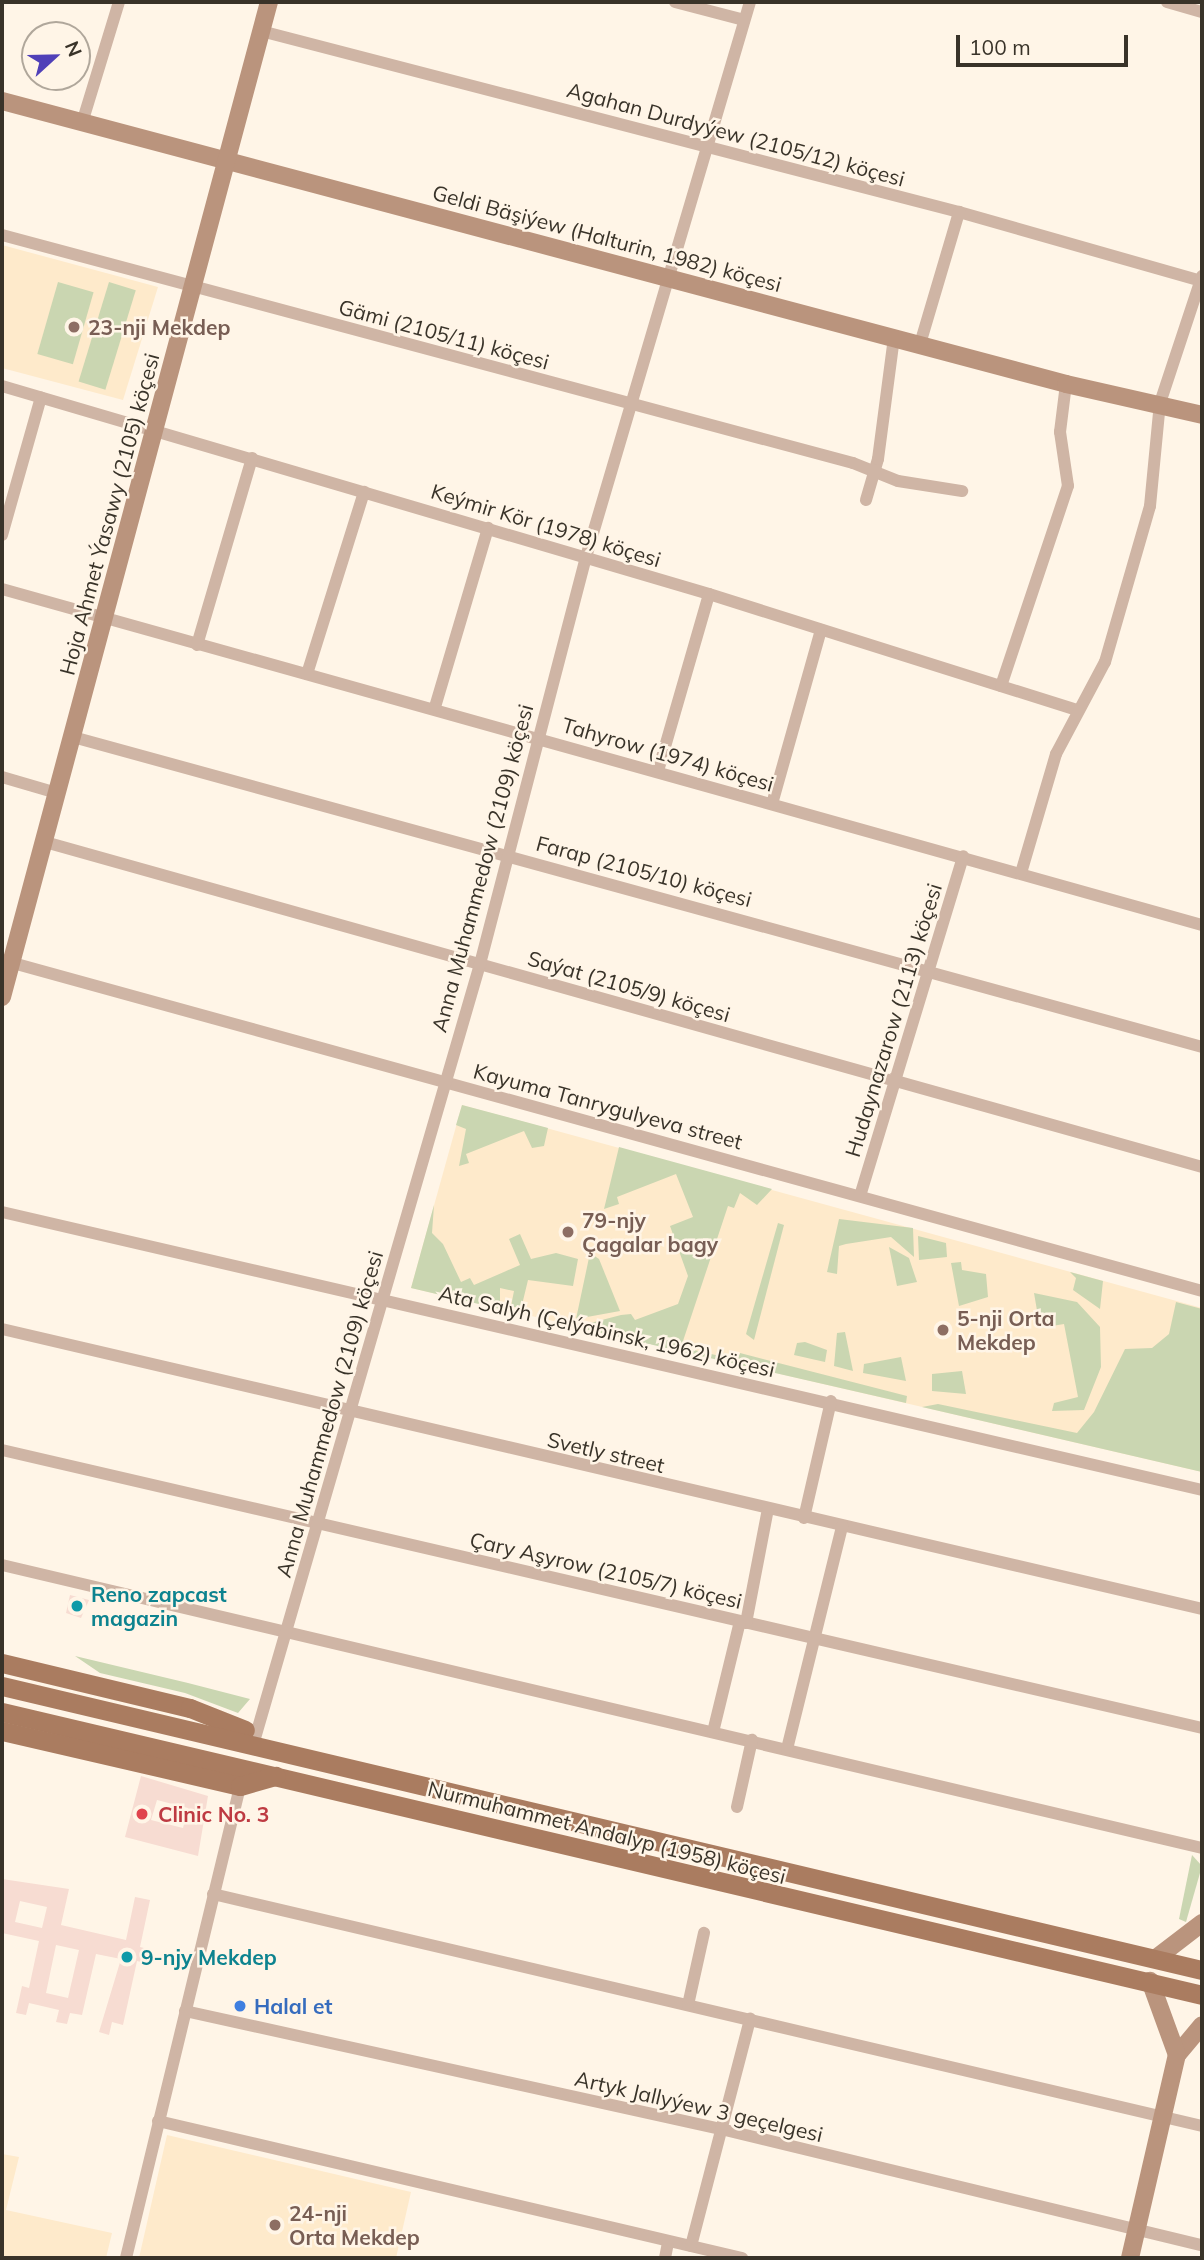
<!DOCTYPE html>
<html>
<head>
<meta charset="utf-8">
<style>
	body { margin:0 }
	#map { position:relative; width:1204px; height:2260px; overflow:hidden; background:#fff5e7; font-family:Mulish,sans-serif }
	div>[style] { position:absolute }
	.built>* { inset:0; background:#feeacb }
	.green>* { inset:0; background:#cad6b1; transform-origin:0 0 }
	.building>* { inset:0; background:#f7dcd2 }
	.street>* { height:12px; margin:-6px; padding:0 6px; transform-origin:6px; border-radius:6px; background:#cfb5a5 }
	.secondary>* { height:18px; margin:-9px; padding:0 9px; transform-origin:9px; border-radius:9px; background:#ba947d }
	.primary>* { height:19px; margin:-9.5px; padding:0 9.5px; transform-origin:9.5px; border-radius:9.5px; background:#aa7c60 }
	.dots>* { width:19px; height:19px; translate:-50% -50%; box-sizing:border-box; border:4px solid #fff5e7; border-radius:50% }
	span { translate:-50% -50%; white-space:nowrap; text-align:center; line-height:1.15; -webkit-text-stroke:5px #fff5e7; paint-order:stroke }
	.street-label { font-size:21px; color:#393329 }
	.education-label { font-size:21px; color:#785e54; font-weight:700 }
	.left { translate:0 -50%; text-align:left }
	.culture-label { font-size:21px; color:#0d838f; font-weight:700 }
	.health-label { font-size:21px; color:#be3a42; font-weight:700 }
	.shop-label { font-size:21px; color:#366cbe; font-weight:700 }
	.frame { position:absolute; inset:0; border:4px solid #393329; pointer-events:none }
	.north { position:absolute; left:21px; top:21px; width:70px; height:70px; box-sizing:border-box; background:#fff5e7; border:2px solid #b0a79b; border-radius:50%; rotate:68deg; font-size:19px; font-weight:700; line-height:28px; text-align:center; color:#393329 }
	.north::after { content:''; display:block; margin:auto; width:24px; height:32px; background:#5040b8; clip-path:polygon(50% 0,100% 100%,50% 72%,0 100%) }
	.scale { position:absolute; left:956px; top:35px; width:172px; height:32px; box-sizing:border-box; border:4px solid #393329; border-top:0; padding-left:9px; font-size:21px; line-height:24px; white-space:nowrap; color:#393329; -webkit-text-stroke:5px #fff5e7; paint-order:stroke }
</style>
</head>
<body>
<div id="map">
	<div class="built">
		<div style="clip-path:polygon(2px 245px,158px 287px,123px 400px,2px 368px)"></div>
		<div style="clip-path:polygon(462px 1105px,1202px 1308px,1202px 1472px,411px 1288px)"></div>
		<div style="clip-path:polygon(167px 2135px,411px 2192px,396px 2258px,139px 2258px)"></div>
		<div style="clip-path:polygon(2px 2154px,19px 2157px,6px 2210px,112px 2233px,106px 2258px,2px 2258px)"></div>
	</div>
	<div class="green">
		<div style="left:58px;top:282px;width:37px;height:75px;rotate:16deg"></div>
		<div style="left:109px;top:282px;width:28px;height:104px;rotate:17deg"></div>
		<div style="clip-path:polygon(462px 1105px,548px 1128px,544px 1146px,532px 1148px,524px 1131px,466px 1154px,469px 1163px,459px 1166px,466px 1129px,456px 1125px)"></div>
		<div style="clip-path:polygon(619px 1147px,772px 1189px,757px 1205px,740px 1193px,734px 1208px,728px 1206px,681px 1347px,737px 1360px,740px 1353px,907px 1396px,906px 1403px,575px 1327px,621px 1315px,631px 1314px,635px 1320px,678px 1304px,688px 1276px,670px 1226px,693px 1217px,676px 1174px,617px 1197px,619px 1204px,604px 1209px)"></div>
		<div style="clip-path:polygon(434px 1205px,432px 1233px,443px 1244px,461px 1282px,470px 1278px,474px 1285px,520px 1265px,509px 1239px,520px 1234px,531px 1259px,556px 1253px,578px 1259px,573px 1286px,528px 1280px,521px 1309px,511px 1306px,514px 1291px,500px 1288px,500px 1309px,411px 1288px)"></div>
		<div style="clip-path:polygon(839px 1219px,913px 1228px,914px 1257px,891px 1237px,846px 1244px,839px 1246px,837px 1274px,827px 1272px)"></div>
		<div style="clip-path:polygon(778px 1223px,784px 1225px,754px 1340px,746px 1334px)"></div>
		<div style="clip-path:polygon(918px 1236px,946px 1243px,947px 1257px,919px 1260px)"></div>
		<div style="clip-path:polygon(889px 1247px,909px 1258px,917px 1282px,897px 1286px)"></div>
		<div style="clip-path:polygon(590px 1253px,599px 1259px,620px 1311px,576px 1319px)"></div>
		<div style="clip-path:polygon(961px 1262px,962px 1270px,986px 1274px,988px 1297px,959px 1306px,951px 1263px)"></div>
		<div style="clip-path:polygon(1070px 1272px,1103px 1281px,1100px 1309px,1073px 1290px,1076px 1278px)"></div>
		<div style="clip-path:polygon(1034px 1293px,1077px 1302px,1100px 1327px,1101px 1367px,1084px 1410px,1052px 1411px,1054px 1403px,1078px 1397px,1064px 1324px,1040px 1328px)"></div>
		<div style="clip-path:polygon(1176px 1302px,1202px 1309px,1202px 1472px,922px 1407px,938px 1404px,1077px 1433px,1094px 1412px,1125px 1349px,1152px 1348px,1169px 1334px)"></div>
		<div style="clip-path:polygon(845px 1332px,853px 1371px,834px 1366px,837px 1333px)"></div>
		<div style="clip-path:polygon(805px 1342px,827px 1350px,825px 1362px,794px 1355px,797px 1343px)"></div>
		<div style="clip-path:polygon(901px 1357px,906px 1381px,863px 1373px,864px 1364px)"></div>
		<div style="clip-path:polygon(962px 1371px,966px 1394px,932px 1391px,932px 1374px)"></div>
		<div style="clip-path:polygon(75px 1656px,188px 1683px,250px 1699px,238px 1713px,185px 1693px,100px 1673px)"></div>
		<div style="clip-path:polygon(1192px 1855px,1202px 1866px,1186px 1922px,1179px 1919px)"></div>
	</div>
	<div class="building">
		<div style="clip-path:polygon(70px 1595px,89px 1600px,81px 1618px,66px 1613px)"></div>
		<div style="clip-path:polygon(evenodd,141px 1776px,208px 1796px,198px 1856px,125px 1837px,141px 1776px,157px 1800px,188px 1808px,183px 1828px,151px 1820px,157px 1800px)"></div>
		<div style="clip-path:polygon(evenodd,2px 1879px,69px 1889px,61px 1925px,126px 1940px,135px 1897px,150px 1900px,140px 1947px,148px 1949px,145px 1963px,137px 1961px,123px 2025px,112px 2022px,109px 2035px,99px 2032px,121px 1959px,96px 1954px,82px 2015px,70px 2013px,67px 2024px,56px 2022px,59px 2010px,29px 2003px,26px 2015px,16px 2013px,22px 1986px,29px 1988px,39px 1941px,2px 1933px,2px 1879px,20px 1901px,47px 1907px,42px 1928px,15px 1922px,20px 1901px,2px 1879px,56px 1945px,79px 1950px,68px 1998px,46px 1993px,56px 1945px)"></div>
	</div>
	<div class="street">
		<div style="left:675px;top:2px;width:71px;rotate:14.6deg"></div>
		<div style="left:1167px;top:2px;width:36px;rotate:16deg"></div>
		<div style="left:261px;top:31px;width:721px;rotate:14.54deg"></div>
		<div style="left:959px;top:212px;width:252px;rotate:15.9deg"></div>
		<div style="left:82px;top:123px;width:127px;rotate:-73deg"></div>
		<div style="left:2px;top:235px;width:881px;rotate:15deg"></div>
		<div style="left:853px;top:463px;width:48px;rotate:21.8deg"></div>
		<div style="left:898px;top:481px;width:65px;rotate:8.9deg"></div>
		<div style="left:920px;top:344px;width:138px;rotate:-73.5deg"></div>
		<div style="left:2px;top:386px;width:737px;rotate:16.39deg"></div>
		<div style="left:709px;top:594px;width:385px;rotate:17.5deg"></div>
		<div style="left:866px;top:500px;width:43px;rotate:-73.7deg"></div>
		<div style="left:878px;top:459px;width:123px;rotate:-82.5deg"></div>
		<div style="left:2px;top:535px;width:143px;rotate:-74.2deg"></div>
		<div style="left:2px;top:589px;width:1246px;rotate:15.64deg"></div>
		<div style="left:197px;top:645px;width:195px;rotate:-73.6deg"></div>
		<div style="left:307px;top:674px;width:191px;rotate:-72.6deg"></div>
		<div style="left:1001px;top:686px;width:211px;rotate:-71.5deg"></div>
		<div style="left:1068px;top:486px;width:55px;rotate:-98.4deg"></div>
		<div style="left:1060px;top:432px;width:48px;rotate:-82.9deg"></div>
		<div style="left:435px;top:707px;width:187px;rotate:-73.5deg"></div>
		<div style="left:73px;top:737px;width:1171px;rotate:15.35deg"></div>
		<div style="left:658px;top:771px;width:184px;rotate:-73.9deg"></div>
		<div style="left:2px;top:777px;width:57px;rotate:16.2deg"></div>
		<div style="left:772px;top:804px;width:181px;rotate:-74.3deg"></div>
		<div style="left:45px;top:842px;width:1202px;rotate:15.69deg"></div>
		<div style="left:1021px;top:873px;width:124px;rotate:-73.6deg"></div>
		<div style="left:1056px;top:754px;width:104px;rotate:-62deg"></div>
		<div style="left:1105px;top:662px;width:162px;rotate:-73.9deg"></div>
		<div style="left:1150px;top:506px;width:103px;rotate:-84.5deg"></div>
		<div style="left:1160px;top:403px;width:134px;rotate:-71.7deg"></div>
		<div style="left:2px;top:960px;width:1245px;rotate:15.42deg"></div>
		<div style="left:860px;top:1196px;width:355px;rotate:-73.1deg"></div>
		<div style="left:2px;top:1212px;width:1232px;rotate:13.04deg"></div>
		<div style="left:2px;top:1329px;width:1232px;rotate:13.13deg"></div>
		<div style="left:2px;top:1450px;width:1232px;rotate:13.04deg"></div>
		<div style="left:804px;top:1518px;width:120px;rotate:-77deg"></div>
		<div style="left:2px;top:1565px;width:1233px;rotate:13.27deg"></div>
		<div style="left:746px;top:1623px;width:116px;rotate:-79.1deg"></div>
		<div style="left:713px;top:1732px;width:114px;rotate:-76.3deg"></div>
		<div style="left:253px;top:1745px;width:813px;rotate:-73.79deg"></div>
		<div style="left:480px;top:964px;width:421px;rotate:-75.4deg"></div>
		<div style="left:586px;top:557px;width:579px;rotate:-73.54deg"></div>
		<div style="left:787px;top:1749px;width:230px;rotate:-76.1deg"></div>
		<div style="left:737px;top:1807px;width:69px;rotate:-77.4deg"></div>
		<div style="left:213px;top:1894px;width:1016px;rotate:13.2deg"></div>
		<div style="left:688px;top:2005px;width:74px;rotate:-77.5deg"></div>
		<div style="left:185px;top:2011px;width:549px;rotate:12.42deg"></div>
		<div style="left:721px;top:2129px;width:495px;rotate:13.6deg"></div>
		<div style="left:158px;top:2121px;width:600px;rotate:13.2deg"></div>
		<div style="left:691px;top:2246px;width:235px;rotate:-75.4deg"></div>
		<div style="left:126px;top:2258px;width:486px;rotate:-76.4deg"></div>
		<div style="left:665px;top:2258px;width:16px;rotate:-79deg"></div>
	</div>
	<div class="secondary">
		<div style="left:2px;top:101px;width:1101px;rotate:14.89deg"></div>
		<div style="left:1066px;top:384px;width:139px;rotate:12.8deg"></div>
		<div style="left:2px;top:997px;width:1030px;rotate:-74.98deg"></div>
		<div style="left:1155px;top:1959px;width:59px;rotate:-37.5deg"></div>
		<div style="left:1177px;top:2055px;width:39px;rotate:-50deg"></div>
		<div style="left:1130px;top:2258px;width:208px;rotate:-77deg"></div>
		<div style="left:1177px;top:2055px;width:79px;rotate:-110deg"></div>
	</div>
	<div class="primary">
		<div style="left:2px;top:1663px;width:193px;rotate:13.5deg"></div>
		<div style="left:190px;top:1708px;width:59px;rotate:21.8deg"></div>
		<div style="left:2px;top:1686px;width:1233px;rotate:13.32deg"></div>
		<div style="left:2px;top:1712px;width:1233px;rotate:13.27deg"></div>
		<div style="left:2px;top:1731px;width:244px;rotate:13deg"></div>
		<div style="left:240px;top:1786px;width:37px;rotate:-16deg"></div>
	</div>
	<div class="dots">
		<div style="left:74px;top:327px;background:#8d6e63"></div>
		<div style="left:568px;top:1232px;background:#8d6e63"></div>
		<div style="left:943px;top:1330px;background:#8d6e63"></div>
		<div style="left:77px;top:1606px;background:#0f9aa8"></div>
		<div style="left:142px;top:1814px;background:#e0444e"></div>
		<div style="left:127px;top:1957px;background:#0f9aa8"></div>
		<div style="left:240px;top:2006px;background:#3f7fe0"></div>
		<div style="left:275px;top:2225px;background:#8d6e63"></div>
	</div>
	<div class="street-label">
		<span style="left:736px;top:134px;rotate:15deg">Agahan Durdyýew (2105/12) köçesi</span>
		<span style="left:607px;top:238px;rotate:15deg">Geldi Bäşiýew (Halturin, 1982) köçesi</span>
		<span style="left:444px;top:334px;rotate:15deg">Gämi (2105/11) köçesi</span>
		<span style="left:109px;top:514px;rotate:-75deg">Hoja Ahmet Ýasawy (2105) köçesi</span>
		<span style="left:546px;top:525px;rotate:17deg">Keýmir Kör (1978) köçesi</span>
		<span style="left:668px;top:754px;rotate:16deg">Tahyrow (1974) köçesi</span>
		<span style="left:482px;top:868px;rotate:-75deg">Anna Muhammedow (2109) köçesi</span>
		<span style="left:644px;top:871px;rotate:15deg">Farap (2105/10) köçesi</span>
		<span style="left:629px;top:986px;rotate:16deg">Saýat (2105/9) köçesi</span>
		<span style="left:893px;top:1020px;rotate:-73deg">Hudaynazarow (2113) köçesi</span>
		<span style="left:608px;top:1106px;rotate:15deg">Kayuma Tanrygulyeva street</span>
		<span style="left:607px;top:1331px;rotate:13deg">Ata Salyh (Çelýabinsk, 1962) köçesi</span>
		<span style="left:329px;top:1414px;rotate:-74deg">Anna Muhammedow (2109) köçesi</span>
		<span style="left:606px;top:1452px;rotate:13deg">Svetly street</span>
		<span style="left:606px;top:1570px;rotate:13deg">Çary Aşyrow (2105/7) köçesi</span>
		<span style="left:607px;top:1832px;rotate:14deg">Nurmuhammet Andalyp (1958) köçesi</span>
		<span style="left:699px;top:2106px;rotate:13deg">Artyk Jallyýew 3 geçelgesi</span>
	</div>
	<div class="education-label">
		<span class="left" style="left:88px;top:327px">23-nji Mekdep</span>
		<span class="left" style="left:582px;top:1232px">79-njy<br>Çagalar bagy</span>
		<span class="left" style="left:957px;top:1330px">5-nji Orta<br>Mekdep</span>
		<span class="left" style="left:289px;top:2225px">24-nji<br>Orta Mekdep</span>
	</div>
	<div class="culture-label">
		<span class="left" style="left:91px;top:1606px">Reno zapcast<br>magazin</span>
		<span class="left" style="left:141px;top:1957px">9-njy Mekdep</span>
	</div>
	<div class="health-label">
		<span class="left" style="left:158px;top:1814px">Clinic No. 3</span>
	</div>
	<div class="shop-label">
		<span class="left" style="left:254px;top:2006px">Halal et</span>
	</div>
	<div class="frame"></div>
	<div class="north">N</div>
	<div class="scale">100 m</div>
</div>
</body>
</html>
